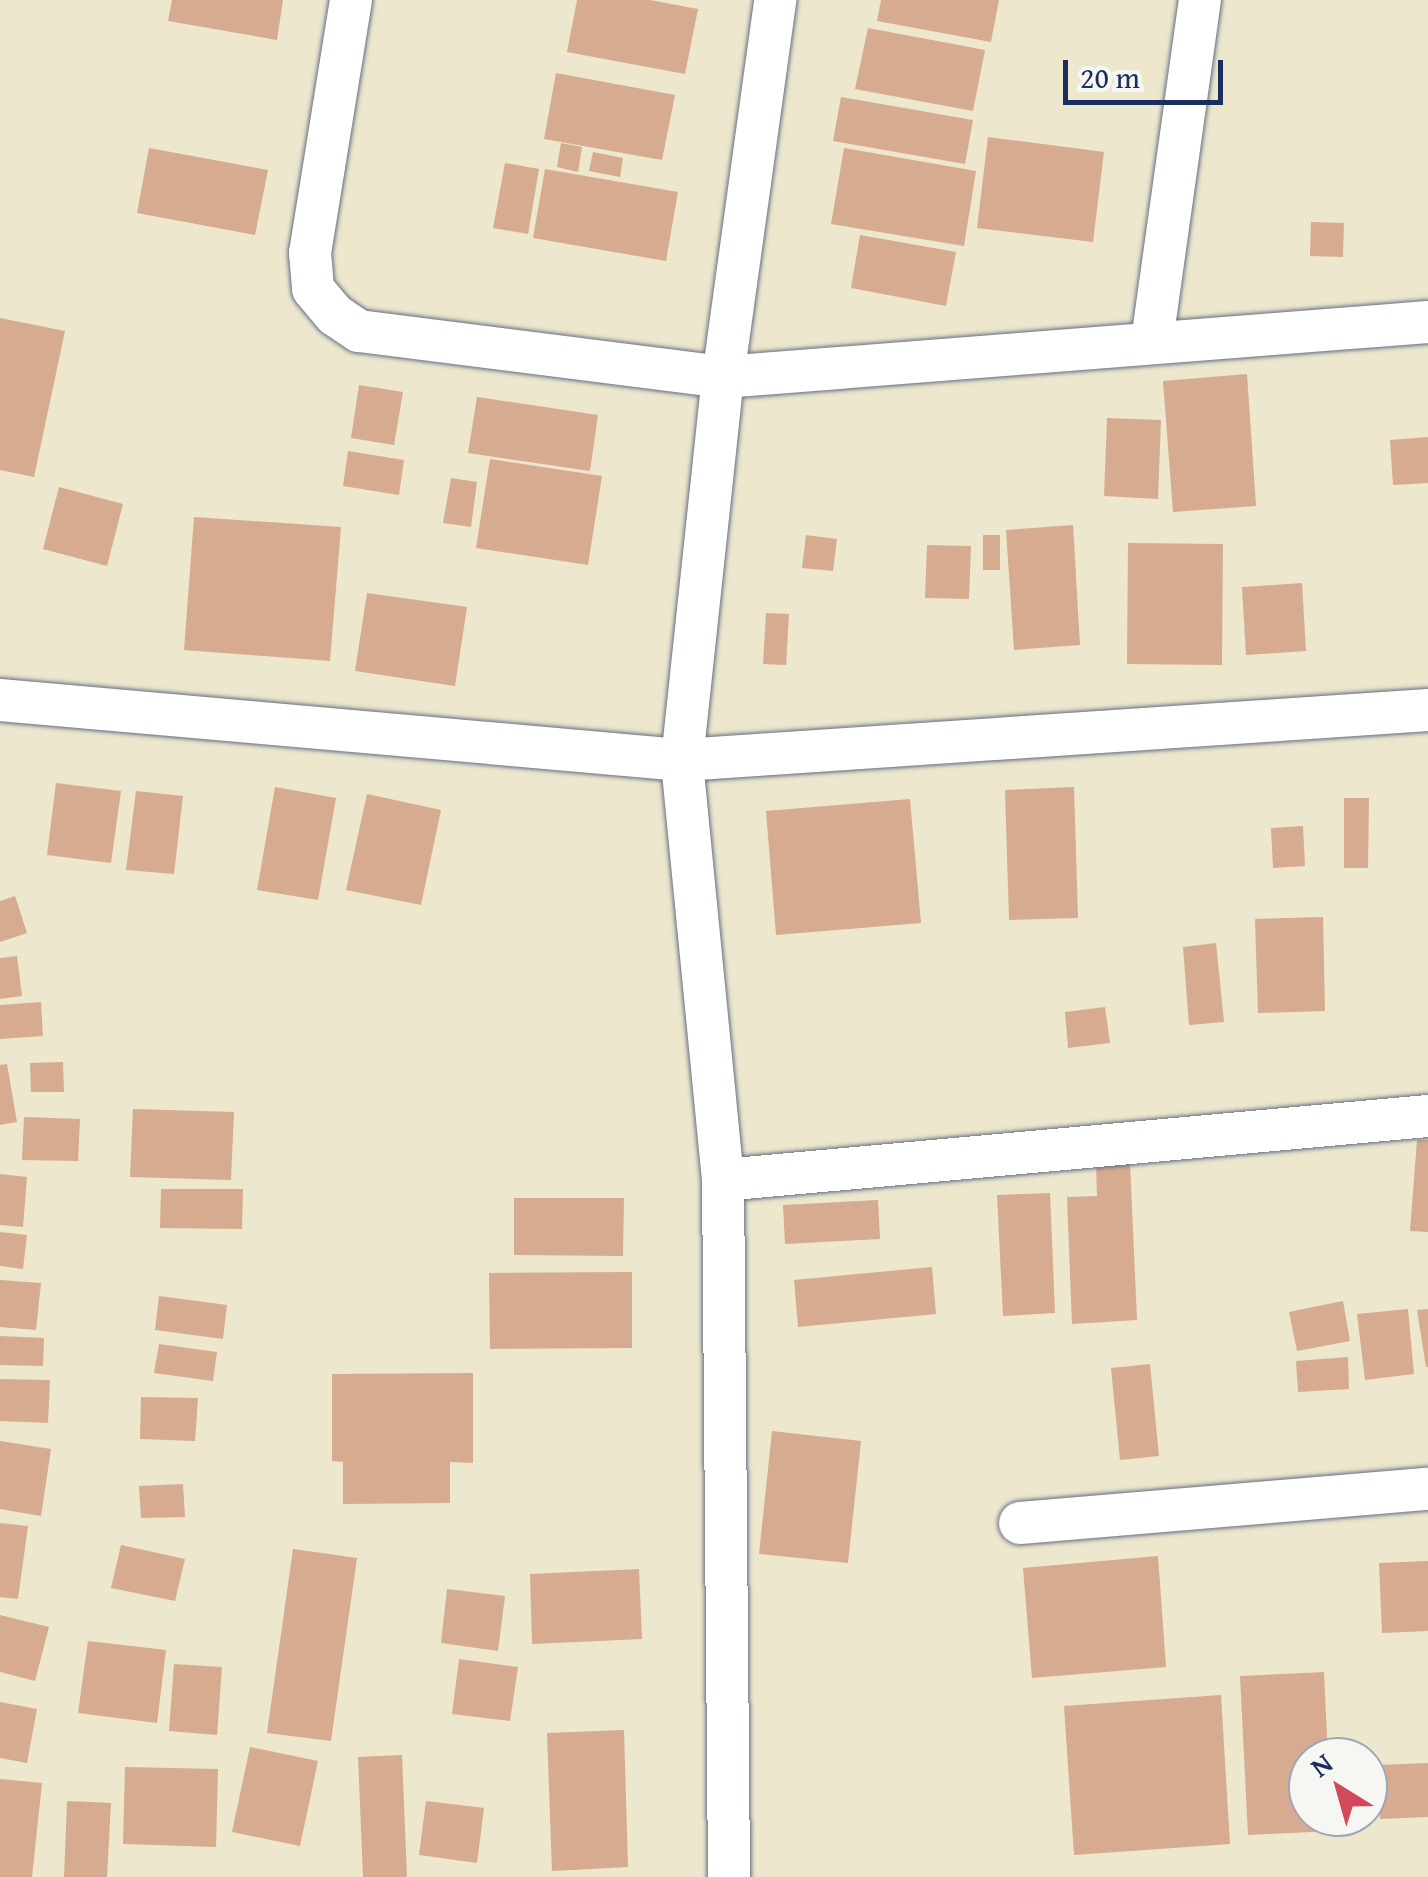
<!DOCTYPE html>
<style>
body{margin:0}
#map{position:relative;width:1428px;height:1877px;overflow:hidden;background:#ece7cd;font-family:"Gentium Book Plus",serif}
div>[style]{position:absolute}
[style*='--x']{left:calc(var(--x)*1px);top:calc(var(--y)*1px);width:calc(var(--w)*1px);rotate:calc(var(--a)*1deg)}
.building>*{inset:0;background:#d7ab8f}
.roads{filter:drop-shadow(0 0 2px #646f85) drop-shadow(0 0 2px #646f85)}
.street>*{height:42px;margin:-21px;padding:0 21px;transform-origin:21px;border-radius:21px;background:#fff}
span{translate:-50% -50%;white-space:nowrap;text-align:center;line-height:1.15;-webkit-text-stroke:9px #f6f6f2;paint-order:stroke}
.north{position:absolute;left:1288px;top:1737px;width:100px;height:100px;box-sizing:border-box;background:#f6f6f2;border:2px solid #9ea6b7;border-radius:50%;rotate:323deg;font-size:28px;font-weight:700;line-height:40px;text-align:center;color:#1b2f5e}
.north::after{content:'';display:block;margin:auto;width:35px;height:45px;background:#d1495b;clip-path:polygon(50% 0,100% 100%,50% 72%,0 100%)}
.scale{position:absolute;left:1063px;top:60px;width:160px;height:45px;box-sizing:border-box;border:5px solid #1b2f5e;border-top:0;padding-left:12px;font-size:30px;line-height:35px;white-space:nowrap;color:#1b2f5e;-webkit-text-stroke:8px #f6f6f2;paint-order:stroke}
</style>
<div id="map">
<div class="building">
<i style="clip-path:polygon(172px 0,283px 0,277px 40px,168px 21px)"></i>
<i style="clip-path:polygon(577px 0,650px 0,698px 9px,685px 74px,567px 52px)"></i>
<i style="clip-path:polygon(881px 0,999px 0,991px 42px,877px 21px)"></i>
<i style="clip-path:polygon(868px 28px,985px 50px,973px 111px,855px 89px)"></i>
<i style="clip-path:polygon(556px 73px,675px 95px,662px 160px,544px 139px)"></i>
<i style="clip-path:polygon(841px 97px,973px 120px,965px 164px,833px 141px)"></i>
<i style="clip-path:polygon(988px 137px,1104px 152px,1093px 242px,977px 228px)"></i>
<i style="clip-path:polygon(561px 143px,582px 147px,578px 172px,557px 167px)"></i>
<i style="clip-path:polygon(149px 148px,268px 170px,255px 235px,137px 213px)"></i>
<i style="clip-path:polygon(844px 148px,976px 171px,964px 246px,831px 224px)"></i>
<i style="clip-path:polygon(593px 152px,623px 158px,620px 177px,589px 171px)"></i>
<i style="clip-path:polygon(505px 163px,539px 169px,528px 234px,493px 228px)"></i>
<i style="clip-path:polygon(545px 169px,678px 192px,666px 261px,533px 238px)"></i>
<i style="clip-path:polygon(1311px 222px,1344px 223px,1343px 257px,1310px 256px)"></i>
<i style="clip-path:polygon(860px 235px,956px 252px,946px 306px,851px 288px)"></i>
<i style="clip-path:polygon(0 318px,65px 331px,34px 477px,0 470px)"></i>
<i style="clip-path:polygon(1247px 374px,1256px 506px,1173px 512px,1163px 381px)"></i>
<i style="clip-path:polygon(359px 385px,403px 392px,394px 445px,351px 438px)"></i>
<i style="clip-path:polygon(477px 397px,598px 415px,590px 471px,468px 453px)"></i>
<i style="clip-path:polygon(1107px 418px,1161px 420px,1158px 499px,1104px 496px)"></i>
<i style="clip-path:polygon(1428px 437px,1428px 483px,1393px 485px,1390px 440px)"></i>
<i style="clip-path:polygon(348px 451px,404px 460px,399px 495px,343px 486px)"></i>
<i style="clip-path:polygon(490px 459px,602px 476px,588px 565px,476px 548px)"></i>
<i style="clip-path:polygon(451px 478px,477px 482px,471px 527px,443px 523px)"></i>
<i style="clip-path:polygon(59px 487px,123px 504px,107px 566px,43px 549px)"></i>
<i style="clip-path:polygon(194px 517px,341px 527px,330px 661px,184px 650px)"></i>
<i style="clip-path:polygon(1073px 525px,1080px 645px,1014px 650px,1006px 530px)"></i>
<i style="clip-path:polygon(806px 535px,837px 539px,833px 571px,802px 568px)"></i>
<i style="clip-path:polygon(983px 535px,1000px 535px,1000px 570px,983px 570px)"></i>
<i style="clip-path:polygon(1128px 543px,1223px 544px,1222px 665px,1127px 664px)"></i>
<i style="clip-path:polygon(927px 545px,971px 546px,969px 599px,925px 598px)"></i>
<i style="clip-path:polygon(1302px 583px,1306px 651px,1246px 655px,1242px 587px)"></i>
<i style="clip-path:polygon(367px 593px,467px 607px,455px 686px,355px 671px)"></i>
<i style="clip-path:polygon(766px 613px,789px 614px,786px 665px,763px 664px)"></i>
<i style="clip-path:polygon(56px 783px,121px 791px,111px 863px,47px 855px)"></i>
<i style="clip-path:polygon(275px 787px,336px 798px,318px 900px,257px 890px)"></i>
<i style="clip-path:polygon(1074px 787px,1078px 918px,1009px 920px,1005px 790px)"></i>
<i style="clip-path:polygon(136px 791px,183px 796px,174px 874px,126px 870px)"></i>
<i style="clip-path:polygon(367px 794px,441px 810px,421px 905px,346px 890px)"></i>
<i style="clip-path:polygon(1344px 798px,1369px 798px,1368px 868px,1344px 868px)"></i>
<i style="clip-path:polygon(910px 799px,921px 923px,776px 935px,766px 811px)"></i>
<i style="clip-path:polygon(1303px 826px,1305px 866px,1273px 868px,1271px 828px)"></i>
<i style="clip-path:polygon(15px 896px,27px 933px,0 942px,0 901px)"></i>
<i style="clip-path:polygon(1323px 917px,1325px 1011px,1258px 1013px,1255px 919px)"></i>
<i style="clip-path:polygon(1216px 943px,1224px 1022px,1189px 1025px,1183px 947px)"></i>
<i style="clip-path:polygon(17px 956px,22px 996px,0 999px,0 958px)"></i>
<i style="clip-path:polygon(41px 1002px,43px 1036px,0 1039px,0 1005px)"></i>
<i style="clip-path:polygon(1105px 1007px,1110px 1043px,1068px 1048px,1065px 1012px)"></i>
<i style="clip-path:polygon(63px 1062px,64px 1092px,31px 1092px,30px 1063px)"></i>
<i style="clip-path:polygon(7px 1064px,17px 1122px,0 1125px,0 1065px)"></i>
<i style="clip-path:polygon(133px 1109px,234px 1112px,231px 1180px,130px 1177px)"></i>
<i style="clip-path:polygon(24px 1117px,80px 1119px,78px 1161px,22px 1160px)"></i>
<i style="clip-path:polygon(1417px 1140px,1428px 1140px,1428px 1232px,1410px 1231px)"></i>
<i style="clip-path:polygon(1130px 1162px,1137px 1320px,1072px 1324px,1067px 1197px,1097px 1196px,1096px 1164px)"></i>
<i style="clip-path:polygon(0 1174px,27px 1177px,23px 1227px,0 1225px)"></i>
<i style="clip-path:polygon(161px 1189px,243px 1189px,242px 1229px,160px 1228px)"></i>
<i style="clip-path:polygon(1050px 1193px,1055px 1313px,1003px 1316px,997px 1195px)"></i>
<i style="clip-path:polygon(514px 1198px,624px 1198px,623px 1256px,514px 1255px)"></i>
<i style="clip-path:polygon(878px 1200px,880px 1239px,785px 1244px,783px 1205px)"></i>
<i style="clip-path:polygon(0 1232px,27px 1235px,23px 1269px,0 1266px)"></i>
<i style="clip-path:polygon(932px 1267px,936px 1314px,798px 1327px,794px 1280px)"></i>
<i style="clip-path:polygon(632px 1272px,632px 1348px,490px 1349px,489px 1273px)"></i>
<i style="clip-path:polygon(0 1280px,41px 1283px,36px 1330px,0 1327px)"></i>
<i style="clip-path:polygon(159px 1296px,227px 1305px,223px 1339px,155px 1330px)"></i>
<i style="clip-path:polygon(1343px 1301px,1350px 1341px,1297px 1351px,1289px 1312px)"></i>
<i style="clip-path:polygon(1408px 1309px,1414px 1374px,1365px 1380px,1357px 1314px)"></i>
<i style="clip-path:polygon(1428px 1309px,1428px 1367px,1426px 1367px,1417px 1310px)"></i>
<i style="clip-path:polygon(0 1336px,44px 1338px,43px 1366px,0 1365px)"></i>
<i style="clip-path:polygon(159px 1344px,217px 1352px,213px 1381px,154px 1373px)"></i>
<i style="clip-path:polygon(1348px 1357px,1349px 1389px,1298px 1392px,1296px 1361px)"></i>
<i style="clip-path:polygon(1150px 1364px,1159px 1456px,1120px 1460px,1111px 1368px)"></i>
<i style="clip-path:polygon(473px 1373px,473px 1463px,450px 1462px,450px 1503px,343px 1504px,343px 1462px,332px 1461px,332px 1374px)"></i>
<i style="clip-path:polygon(0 1379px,50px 1380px,48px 1423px,0 1421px)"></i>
<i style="clip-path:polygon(141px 1397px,198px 1398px,195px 1441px,140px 1439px)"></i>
<i style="clip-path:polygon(772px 1431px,861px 1441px,848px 1563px,759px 1554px)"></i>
<i style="clip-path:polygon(0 1441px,51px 1449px,41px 1516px,0 1509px)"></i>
<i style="clip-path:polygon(183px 1484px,185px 1517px,141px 1518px,139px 1486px)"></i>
<i style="clip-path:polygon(0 1523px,28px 1526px,18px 1599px,0 1597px)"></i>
<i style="clip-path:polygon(121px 1545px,185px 1559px,175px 1601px,111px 1588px)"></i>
<i style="clip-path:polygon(293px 1549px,357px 1558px,331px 1741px,267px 1733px)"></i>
<i style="clip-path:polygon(1158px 1556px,1166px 1667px,1032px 1678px,1023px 1568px)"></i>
<i style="clip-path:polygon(1428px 1561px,1428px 1631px,1382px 1633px,1379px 1563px)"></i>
<i style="clip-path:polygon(639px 1569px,642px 1639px,532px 1644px,530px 1574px)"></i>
<i style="clip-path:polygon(447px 1589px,505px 1596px,498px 1651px,441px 1643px)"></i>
<i style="clip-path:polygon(0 1615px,49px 1627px,35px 1681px,0 1672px)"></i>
<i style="clip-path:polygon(88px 1641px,166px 1650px,157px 1723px,78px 1713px)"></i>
<i style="clip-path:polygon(459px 1659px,518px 1667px,510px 1721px,452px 1714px)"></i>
<i style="clip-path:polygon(174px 1664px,222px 1667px,217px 1735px,169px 1731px)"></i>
<i style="clip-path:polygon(1324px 1672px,1328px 1757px,1308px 1757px,1308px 1817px,1331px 1817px,1331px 1831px,1248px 1835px,1240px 1676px)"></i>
<i style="clip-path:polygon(1221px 1695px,1230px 1844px,1074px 1855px,1064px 1706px)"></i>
<i style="clip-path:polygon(0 1702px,37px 1709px,27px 1763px,0 1758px)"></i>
<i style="clip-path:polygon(624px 1730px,628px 1867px,552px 1871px,547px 1733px)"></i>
<i style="clip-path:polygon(250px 1747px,318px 1761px,300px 1846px,232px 1832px)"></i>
<i style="clip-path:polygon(402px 1755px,407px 1877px,363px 1877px,358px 1757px)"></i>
<i style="clip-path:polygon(1428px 1763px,1428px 1817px,1380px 1819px,1378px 1765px)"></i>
<i style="clip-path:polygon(125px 1767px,218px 1769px,216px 1847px,123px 1844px)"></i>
<i style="clip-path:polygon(0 1779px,42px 1783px,32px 1877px,0 1877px)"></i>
<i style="clip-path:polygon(67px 1801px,111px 1803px,107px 1877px,64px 1877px)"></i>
<i style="clip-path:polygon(426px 1801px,484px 1808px,477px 1863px,419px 1855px)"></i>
</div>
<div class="roads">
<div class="street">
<i style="--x:351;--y:0;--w:256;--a:99.2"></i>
<i style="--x:310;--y:253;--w:36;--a:85"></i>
<i style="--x:313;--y:289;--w:34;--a:50"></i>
<i style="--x:335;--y:315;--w:29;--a:34"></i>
<i style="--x:359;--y:331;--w:367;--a:7.2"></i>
<i style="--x:723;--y:377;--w:707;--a:-4.46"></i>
<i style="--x:1152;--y:341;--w:344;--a:-82"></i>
<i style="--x:0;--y:700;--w:685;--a:5.03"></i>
<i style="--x:682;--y:760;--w:748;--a:-3.83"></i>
<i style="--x:723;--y:1180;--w:708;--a:-5.19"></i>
<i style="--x:1020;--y:1523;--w:409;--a:-4.8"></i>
<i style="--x:729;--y:1877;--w:697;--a:-90.49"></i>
<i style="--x:723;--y:1180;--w:422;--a:-95.6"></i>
<i style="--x:682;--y:760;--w:385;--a:-83.9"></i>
<i style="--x:723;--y:377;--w:381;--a:-82.1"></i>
</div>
</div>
<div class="north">N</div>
<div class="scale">20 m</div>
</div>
